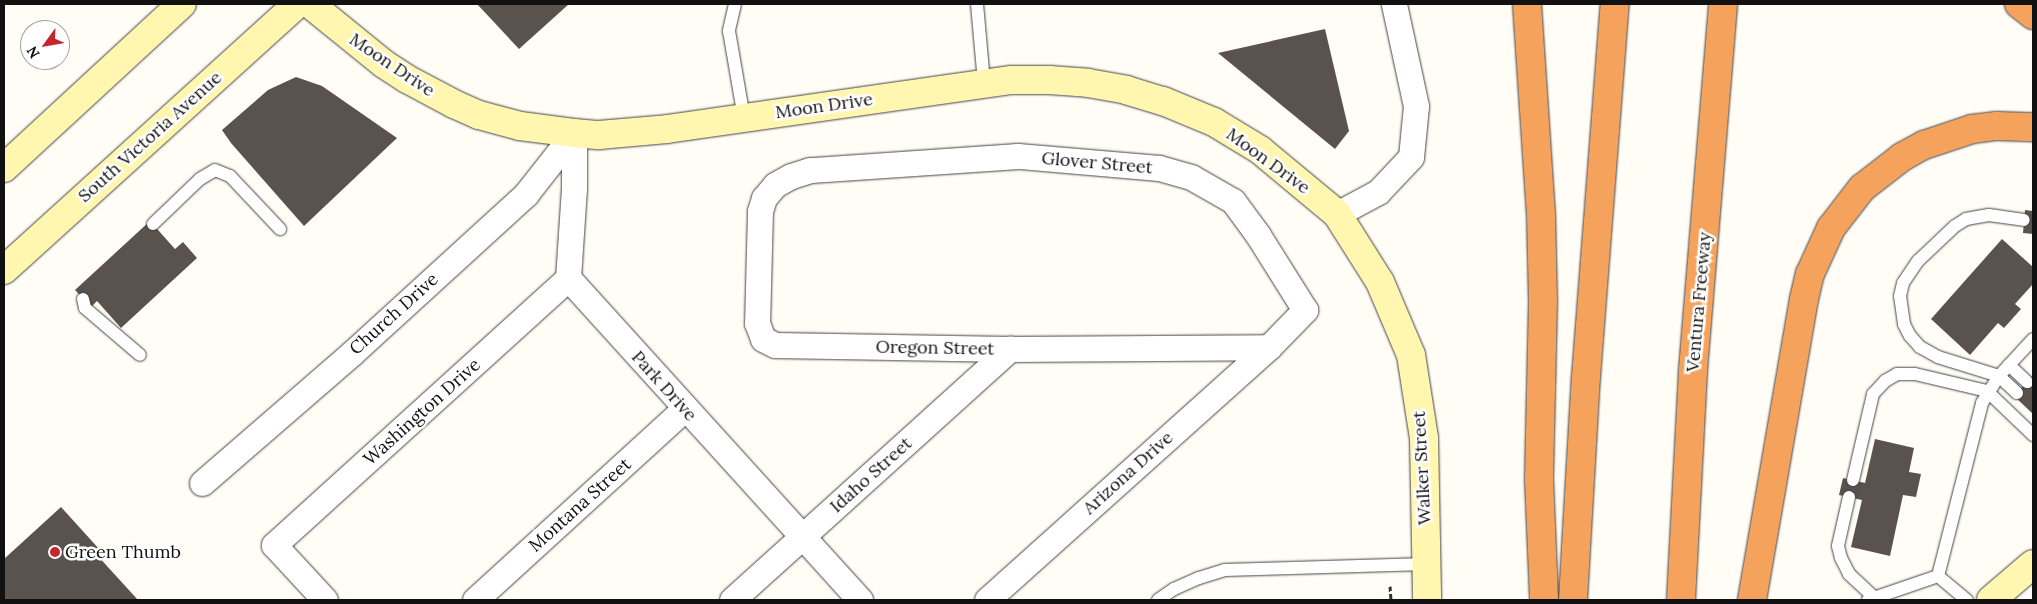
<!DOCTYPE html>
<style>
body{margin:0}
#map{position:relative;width:2037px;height:604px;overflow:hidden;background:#fffdf5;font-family:Lora,serif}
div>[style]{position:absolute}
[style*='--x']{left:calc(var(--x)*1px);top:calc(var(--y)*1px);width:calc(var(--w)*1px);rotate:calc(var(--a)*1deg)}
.building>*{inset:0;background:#5a524d}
.path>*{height:3px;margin-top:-1.5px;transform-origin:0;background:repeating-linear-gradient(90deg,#333 0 5px,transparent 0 7.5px)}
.roads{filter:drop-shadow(0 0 1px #444) drop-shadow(0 0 1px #444)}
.lane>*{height:12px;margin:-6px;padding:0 6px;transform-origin:6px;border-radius:6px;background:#fff}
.street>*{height:25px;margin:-12.5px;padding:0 12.5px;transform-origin:12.5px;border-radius:12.5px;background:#fff}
.secondary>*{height:28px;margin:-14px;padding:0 14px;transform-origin:14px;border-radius:14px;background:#fff6b0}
.highway>*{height:28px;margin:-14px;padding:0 14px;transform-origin:14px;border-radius:14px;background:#f5a25d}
.dots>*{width:14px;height:14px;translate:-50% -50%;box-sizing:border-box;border:2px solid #fff;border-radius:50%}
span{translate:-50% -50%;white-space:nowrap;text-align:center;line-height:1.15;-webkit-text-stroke:5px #fff;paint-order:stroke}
.street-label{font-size:18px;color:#111}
.poi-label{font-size:18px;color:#111}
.left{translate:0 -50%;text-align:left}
.frame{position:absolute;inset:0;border:5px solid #111;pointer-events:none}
.north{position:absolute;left:20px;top:20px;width:50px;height:50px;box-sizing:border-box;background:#fff;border:1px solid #a0a0a0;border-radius:50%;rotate:238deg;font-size:14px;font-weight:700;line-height:20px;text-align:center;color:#111}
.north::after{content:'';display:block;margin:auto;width:18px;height:22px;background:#c4262e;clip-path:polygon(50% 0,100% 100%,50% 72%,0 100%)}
</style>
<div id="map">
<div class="building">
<i style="clip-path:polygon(477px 4px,569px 4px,519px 49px)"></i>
<i style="clip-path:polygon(1325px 29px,1349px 131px,1335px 149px,1218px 53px)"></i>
<i style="clip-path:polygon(296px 77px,322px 86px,397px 138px,304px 226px,231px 143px,222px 130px,268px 90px)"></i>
<i style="clip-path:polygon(2025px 210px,2033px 211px,2033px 234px,2023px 233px)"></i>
<i style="clip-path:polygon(150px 221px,175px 249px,183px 242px,197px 258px,121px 328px,97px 301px,91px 307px,75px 290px)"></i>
<i style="clip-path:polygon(2002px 239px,2033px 267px,2033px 284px,2015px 304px,2021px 309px,2004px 328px,1998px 323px,1970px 355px,1931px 319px)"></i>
<i style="clip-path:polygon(2033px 375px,2033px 414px,2014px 396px)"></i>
<i style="clip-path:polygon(1875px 439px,1914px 448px,1909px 472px,1921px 474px,1916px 497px,1903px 495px,1890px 556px,1851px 547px,1862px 500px,1839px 495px,1843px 478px,1865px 483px)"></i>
<i style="clip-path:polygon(61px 507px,100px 550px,96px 554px,138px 600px,4px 600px,4px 559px)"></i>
</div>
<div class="path">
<i style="--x:1390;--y:586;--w:14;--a:86"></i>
</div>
<div class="roads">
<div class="lane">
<i style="--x:735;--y:4;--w:28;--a:103"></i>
<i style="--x:729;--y:31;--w:88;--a:80.2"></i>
<i style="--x:977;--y:4;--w:78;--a:84.9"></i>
<i style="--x:153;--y:224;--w:65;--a:-43.8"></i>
<i style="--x:200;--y:179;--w:17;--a:-31"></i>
<i style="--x:215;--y:170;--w:16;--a:22"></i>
<i style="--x:230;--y:176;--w:73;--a:46.7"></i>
<i style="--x:83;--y:299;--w:9;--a:77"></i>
<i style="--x:85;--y:308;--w:72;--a:40.5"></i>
<i style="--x:2009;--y:365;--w:25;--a:43"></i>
<i style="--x:2017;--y:393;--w:25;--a:-137"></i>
<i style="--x:1999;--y:376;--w:64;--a:-162.7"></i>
<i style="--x:1938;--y:357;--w:21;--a:-151"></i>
<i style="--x:1920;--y:347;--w:15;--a:-132"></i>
<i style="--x:1910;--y:336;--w:13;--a:-117"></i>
<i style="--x:1904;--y:324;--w:28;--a:-98"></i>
<i style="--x:1900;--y:296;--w:13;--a:-77"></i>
<i style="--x:1903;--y:283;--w:27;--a:-56"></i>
<i style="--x:1918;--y:261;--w:51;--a:-43.4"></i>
<i style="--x:1955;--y:226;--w:13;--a:-32"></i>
<i style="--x:1966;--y:219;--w:23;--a:-10"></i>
<i style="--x:1989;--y:215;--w:35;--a:8"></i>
<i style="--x:1853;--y:480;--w:88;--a:-76.9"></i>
<i style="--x:1873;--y:394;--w:18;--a:-47"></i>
<i style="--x:1885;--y:381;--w:14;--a:-30"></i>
<i style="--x:1897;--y:374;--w:18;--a:0"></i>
<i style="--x:1915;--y:374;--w:74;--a:13.3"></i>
<i style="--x:1987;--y:391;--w:64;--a:43.7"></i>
<i style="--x:1849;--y:497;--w:50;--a:102.7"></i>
<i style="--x:1838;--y:546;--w:12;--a:76"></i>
<i style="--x:1841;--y:558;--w:18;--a:63"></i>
<i style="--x:1849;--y:574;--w:34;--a:43"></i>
<i style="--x:1938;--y:576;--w:179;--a:-75.7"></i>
<i style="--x:1982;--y:403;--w:32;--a:-58"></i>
<i style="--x:1999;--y:376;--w:50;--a:-47.4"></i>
<i style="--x:1158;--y:600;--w:19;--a:-35"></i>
<i style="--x:1174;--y:589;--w:27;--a:-24"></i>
<i style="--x:1199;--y:578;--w:27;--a:-17"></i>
<i style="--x:1225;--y:570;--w:201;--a:-1.7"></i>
<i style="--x:1868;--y:600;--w:74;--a:-18.9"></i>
<i style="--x:1938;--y:576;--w:38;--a:40"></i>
</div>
<div class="street">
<i style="--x:574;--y:133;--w:55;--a:90"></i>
<i style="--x:574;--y:188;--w:90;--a:93.8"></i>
<i style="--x:568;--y:278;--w:435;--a:47.8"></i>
<i style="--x:1337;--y:214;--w:47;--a:-28.2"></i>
<i style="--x:1378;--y:192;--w:48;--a:-46.7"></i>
<i style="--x:1411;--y:157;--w:51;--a:-84.4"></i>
<i style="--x:1416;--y:106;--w:104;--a:-102.2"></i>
<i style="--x:202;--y:483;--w:198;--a:-40.9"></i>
<i style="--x:352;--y:353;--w:236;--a:-42.4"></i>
<i style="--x:526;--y:194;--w:78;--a:-51.8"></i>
<i style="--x:325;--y:600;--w:75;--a:-132.8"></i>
<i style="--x:274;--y:545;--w:397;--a:-42.2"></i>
<i style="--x:475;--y:600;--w:283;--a:-42.4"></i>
<i style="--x:732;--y:600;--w:375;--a:-42.1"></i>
<i style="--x:987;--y:600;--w:379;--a:-41.9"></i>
<i style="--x:1269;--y:347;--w:52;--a:-45.8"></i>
<i style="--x:1305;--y:310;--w:89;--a:-122.1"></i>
<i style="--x:1258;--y:235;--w:42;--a:-126.3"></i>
<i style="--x:1233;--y:201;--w:48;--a:-150.3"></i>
<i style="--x:1191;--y:177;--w:33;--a:-164"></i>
<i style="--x:1159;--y:168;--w:142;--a:-175.1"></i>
<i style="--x:1018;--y:156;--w:208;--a:176.1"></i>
<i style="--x:810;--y:170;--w:20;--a:162"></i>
<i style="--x:791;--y:176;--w:18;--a:151"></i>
<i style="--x:775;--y:185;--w:17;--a:130"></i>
<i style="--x:764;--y:198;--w:14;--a:107"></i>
<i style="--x:760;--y:211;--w:112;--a:91.5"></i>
<i style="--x:757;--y:323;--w:17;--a:69"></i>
<i style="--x:763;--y:339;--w:13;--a:27"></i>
<i style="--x:775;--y:345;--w:235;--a:1"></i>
<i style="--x:1010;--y:349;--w:259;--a:-0.4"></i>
</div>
<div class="secondary">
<i style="--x:310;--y:4;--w:95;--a:39"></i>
<i style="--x:384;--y:64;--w:27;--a:33"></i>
<i style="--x:407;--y:79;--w:53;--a:28"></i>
<i style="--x:454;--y:104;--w:27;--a:24"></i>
<i style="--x:479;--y:115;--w:42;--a:15"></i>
<i style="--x:520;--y:126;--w:54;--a:7.4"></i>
<i style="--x:574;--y:133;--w:25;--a:5"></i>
<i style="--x:599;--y:135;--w:68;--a:-5"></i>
<i style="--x:667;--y:129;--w:348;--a:-8.1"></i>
<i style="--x:1012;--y:80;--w:37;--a:0"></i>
<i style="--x:1049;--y:80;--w:39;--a:4"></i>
<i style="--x:1088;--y:83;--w:39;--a:10"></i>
<i style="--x:1126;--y:90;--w:39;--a:17"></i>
<i style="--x:1163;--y:101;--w:55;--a:22.4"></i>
<i style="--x:1214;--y:122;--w:54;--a:31.3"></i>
<i style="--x:1260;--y:150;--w:100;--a:39.7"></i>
<i style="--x:1337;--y:214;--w:80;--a:57.7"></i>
<i style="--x:1380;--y:282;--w:79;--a:67"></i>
<i style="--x:1411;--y:355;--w:84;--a:81.1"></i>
<i style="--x:1424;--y:438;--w:162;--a:88.9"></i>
<i style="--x:4;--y:168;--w:242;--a:-42.7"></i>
<i style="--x:4;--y:270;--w:396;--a:-42.2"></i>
<i style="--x:1991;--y:600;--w:55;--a:-40.6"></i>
</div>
<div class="highway">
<i style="--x:1527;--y:4;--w:210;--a:86.2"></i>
<i style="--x:1541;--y:214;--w:87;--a:88.7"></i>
<i style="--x:1543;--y:301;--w:178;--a:91.3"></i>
<i style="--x:1539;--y:479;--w:121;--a:87.6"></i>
<i style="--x:2019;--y:4;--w:18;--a:38"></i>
<i style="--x:1573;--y:600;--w:223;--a:-86.7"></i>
<i style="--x:1586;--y:377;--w:374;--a:-85.6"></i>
<i style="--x:1681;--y:600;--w:230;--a:-87"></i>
<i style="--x:1693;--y:370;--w:367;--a:-85.3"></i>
<i style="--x:1752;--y:600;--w:305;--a:-80.2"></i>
<i style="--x:1804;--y:299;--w:26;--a:-77"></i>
<i style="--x:1810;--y:274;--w:51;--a:-65.5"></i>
<i style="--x:1831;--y:228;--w:51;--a:-52.2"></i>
<i style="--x:1862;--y:188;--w:51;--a:-37.8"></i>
<i style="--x:1902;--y:157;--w:25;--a:-29"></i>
<i style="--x:1924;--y:145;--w:51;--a:-18.4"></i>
<i style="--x:1972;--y:129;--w:25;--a:-7"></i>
<i style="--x:1997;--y:126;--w:36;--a:2"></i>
</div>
</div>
<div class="dots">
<i style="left:55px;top:552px;background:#c4262e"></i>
</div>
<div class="street-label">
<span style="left:392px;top:65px;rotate:34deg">Moon Drive</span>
<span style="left:824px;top:106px;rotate:-8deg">Moon Drive</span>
<span style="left:150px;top:137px;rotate:-42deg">South Victoria Avenue</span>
<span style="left:1268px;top:161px;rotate:36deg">Moon Drive</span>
<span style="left:1097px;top:163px;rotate:5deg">Glover Street</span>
<span style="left:1699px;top:302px;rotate:-85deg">Ventura Freeway</span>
<span style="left:394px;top:314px;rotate:-42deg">Church Drive</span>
<span style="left:935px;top:348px;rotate:1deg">Oregon Street</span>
<span style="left:664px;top:386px;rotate:48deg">Park Drive</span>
<span style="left:422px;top:412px;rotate:-42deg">Washington Drive</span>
<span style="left:1422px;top:468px;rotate:-93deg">Walker Street</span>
<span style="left:1128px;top:473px;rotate:-42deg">Arizona Drive</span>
<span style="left:871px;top:475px;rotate:-42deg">Idaho Street</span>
<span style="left:580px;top:505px;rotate:-42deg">Montana Street</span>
</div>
<div class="poi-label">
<span class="left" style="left:65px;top:552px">Green Thumb</span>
</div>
<div class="frame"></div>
<div class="north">N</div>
</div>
